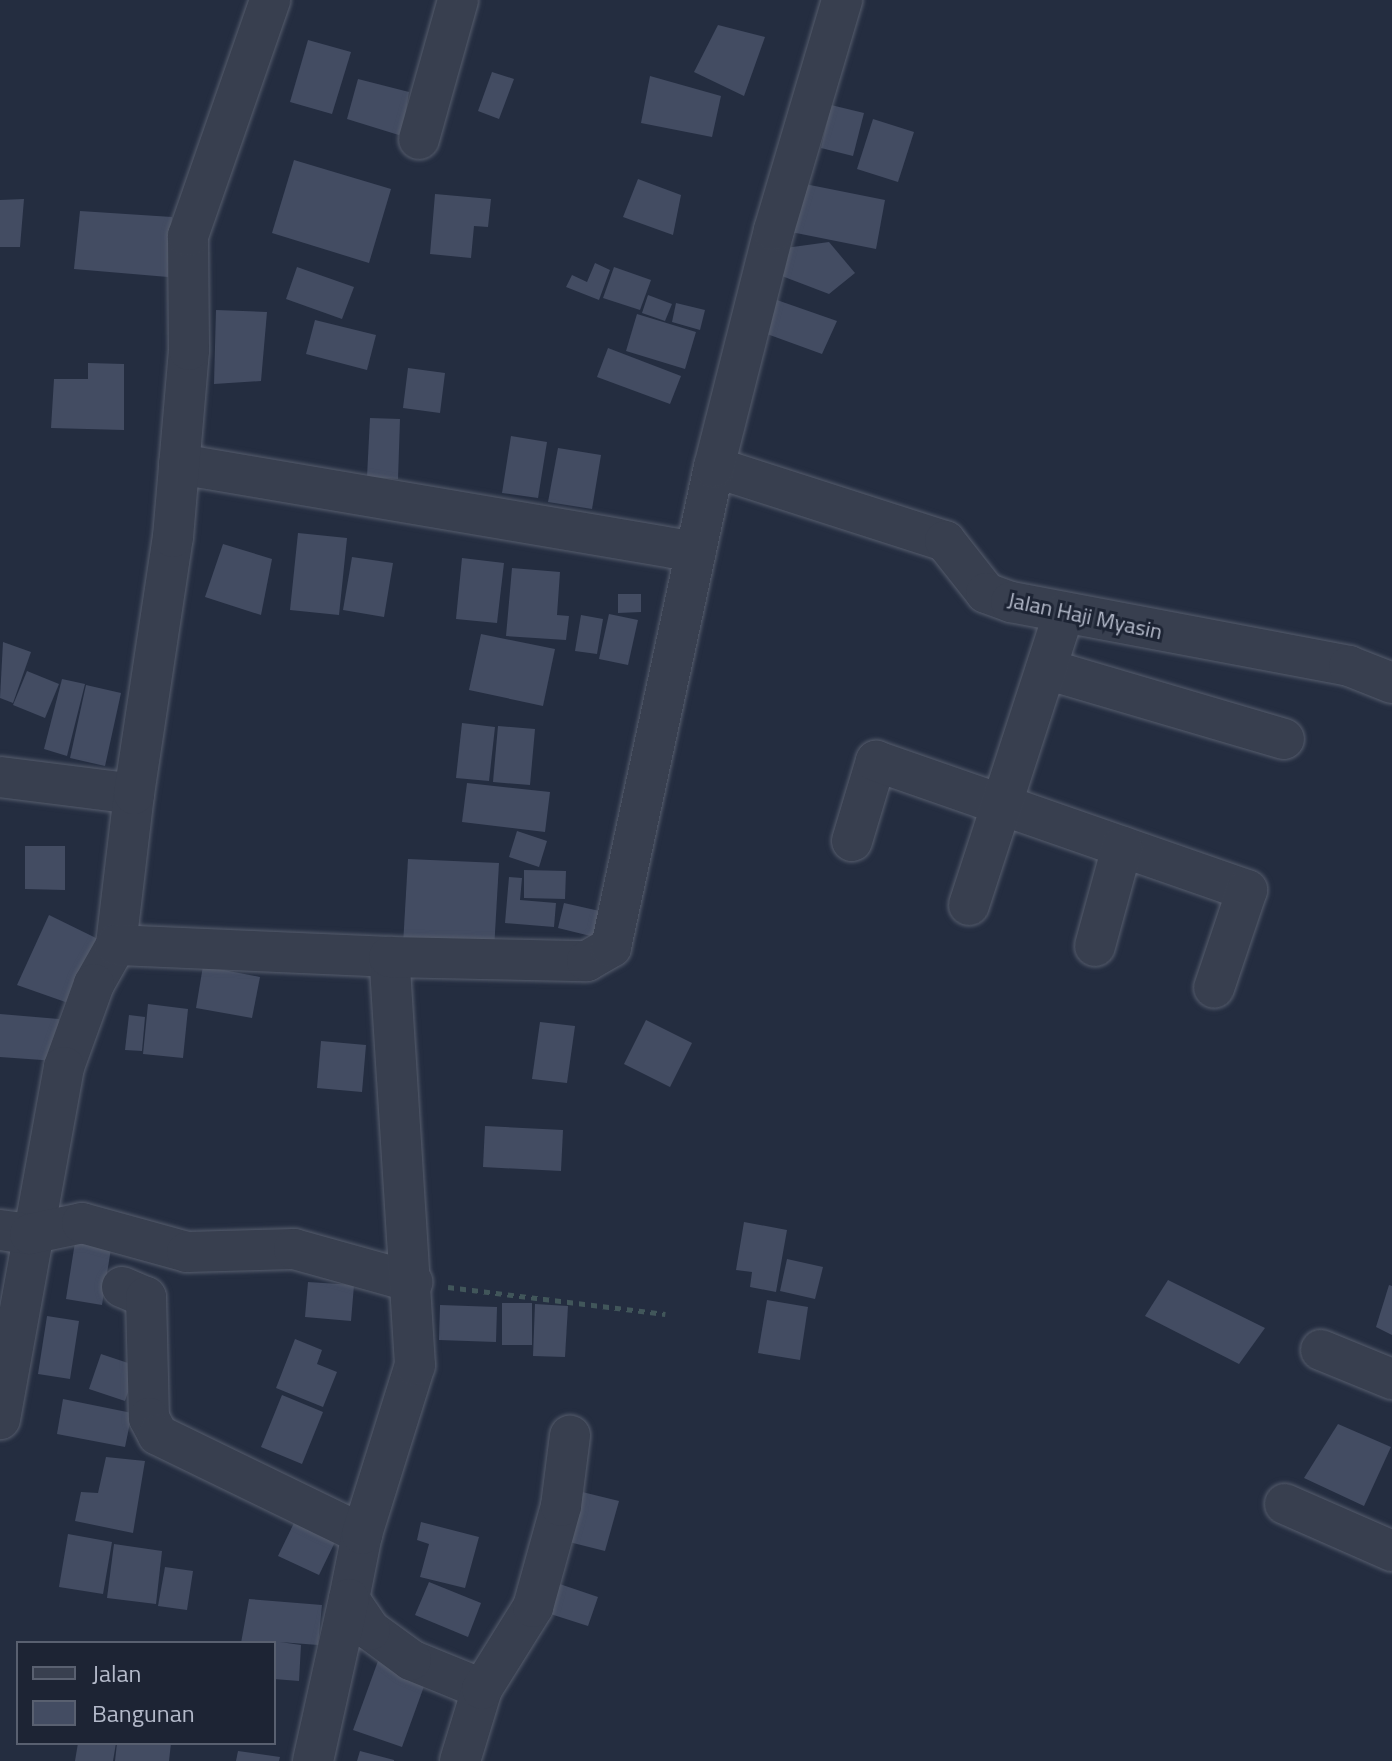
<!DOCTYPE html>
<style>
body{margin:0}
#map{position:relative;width:1392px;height:1761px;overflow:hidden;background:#242d40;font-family:"Titillium Web",sans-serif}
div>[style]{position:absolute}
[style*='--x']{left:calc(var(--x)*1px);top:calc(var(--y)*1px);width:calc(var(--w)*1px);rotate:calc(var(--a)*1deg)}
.building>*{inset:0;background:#434c62}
.path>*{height:5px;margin-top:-2.5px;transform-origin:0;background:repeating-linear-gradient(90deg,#41565a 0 6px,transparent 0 12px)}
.roads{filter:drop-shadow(0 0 2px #565d6d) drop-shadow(0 0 2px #565d6d)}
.minor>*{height:40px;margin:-20px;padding:0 20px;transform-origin:20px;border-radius:20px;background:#383f4f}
span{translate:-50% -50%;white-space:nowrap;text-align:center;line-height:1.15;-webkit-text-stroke:6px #1d2434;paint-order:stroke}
.street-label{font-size:22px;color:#b4baca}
.legend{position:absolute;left:16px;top:1641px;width:260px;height:104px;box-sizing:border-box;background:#1d2434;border:2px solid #596070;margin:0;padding:10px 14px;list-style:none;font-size:24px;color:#b4baca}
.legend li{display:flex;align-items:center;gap:16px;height:40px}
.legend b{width:40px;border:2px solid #596070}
</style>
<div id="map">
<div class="building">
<i style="clip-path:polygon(718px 25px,765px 37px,744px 96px,694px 72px)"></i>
<i style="clip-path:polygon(308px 40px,351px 52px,332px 114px,290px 102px)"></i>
<i style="clip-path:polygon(492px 72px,514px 79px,499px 119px,478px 111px)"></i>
<i style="clip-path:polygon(650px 76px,721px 96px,712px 137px,641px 123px)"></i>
<i style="clip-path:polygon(358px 79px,409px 92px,402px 136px,347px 119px)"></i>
<i style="clip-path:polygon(831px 105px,864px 113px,853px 156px,821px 148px)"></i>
<i style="clip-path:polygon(873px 119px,914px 132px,898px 182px,857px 169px)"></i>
<i style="clip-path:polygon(294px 160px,391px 189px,369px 263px,272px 233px)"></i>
<i style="clip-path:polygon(638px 179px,681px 195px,673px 235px,623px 217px)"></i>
<i style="clip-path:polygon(790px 181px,885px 200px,876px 249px,781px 230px)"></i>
<i style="clip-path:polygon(435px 194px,491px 199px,488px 227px,474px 226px,471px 258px,430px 254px)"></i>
<i style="clip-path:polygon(24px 199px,20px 247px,0 247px,0 200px)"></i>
<i style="clip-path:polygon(80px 211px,172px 217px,168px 277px,74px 269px)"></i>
<i style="clip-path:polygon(829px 242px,855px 273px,829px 294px,774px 273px,778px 249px)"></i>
<i style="clip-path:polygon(595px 263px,610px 270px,599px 300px,566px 287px,572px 275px,587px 282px)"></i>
<i style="clip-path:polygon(297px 267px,354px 287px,342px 319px,286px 299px)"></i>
<i style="clip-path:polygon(614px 267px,651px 280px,640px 310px,603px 298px)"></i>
<i style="clip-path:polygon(648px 295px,672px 304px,665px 321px,642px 313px)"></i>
<i style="clip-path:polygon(774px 299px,837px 321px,822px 354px,767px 334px)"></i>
<i style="clip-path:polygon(676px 303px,705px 310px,700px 330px,672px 322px)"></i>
<i style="clip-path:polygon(216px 310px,267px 312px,261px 381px,214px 384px)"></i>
<i style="clip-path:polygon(637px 314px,696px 332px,685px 369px,626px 351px)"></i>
<i style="clip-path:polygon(315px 320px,376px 335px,367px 370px,306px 354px)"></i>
<i style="clip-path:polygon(608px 348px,681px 376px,670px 404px,597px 377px)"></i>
<i style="clip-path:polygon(88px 363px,124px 364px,124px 430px,51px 428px,54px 379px,88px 379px)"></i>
<i style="clip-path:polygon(408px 368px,445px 373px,440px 413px,403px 408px)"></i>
<i style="clip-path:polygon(370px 418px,400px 419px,398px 479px,367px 477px)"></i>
<i style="clip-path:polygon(511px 436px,547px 442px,538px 498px,502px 493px)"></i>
<i style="clip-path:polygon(558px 448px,601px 455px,592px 509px,548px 502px)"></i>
<i style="clip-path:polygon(298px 533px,347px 538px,339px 615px,290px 610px)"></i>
<i style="clip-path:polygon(223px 544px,272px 559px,261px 615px,205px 597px)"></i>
<i style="clip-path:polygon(352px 557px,393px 563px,384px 617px,343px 610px)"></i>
<i style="clip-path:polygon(462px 558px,504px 563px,497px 623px,456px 619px)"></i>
<i style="clip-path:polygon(512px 568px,560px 572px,557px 615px,569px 616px,566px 640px,506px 636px)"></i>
<i style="clip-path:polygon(618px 594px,641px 594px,641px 612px,618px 613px)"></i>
<i style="clip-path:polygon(609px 614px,638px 620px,628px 665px,599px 659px)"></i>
<i style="clip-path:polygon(581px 615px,603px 619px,597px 654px,575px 651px)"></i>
<i style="clip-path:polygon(481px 634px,555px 649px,543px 706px,469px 690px)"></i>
<i style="clip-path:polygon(3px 642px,31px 652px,13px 703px,0 698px)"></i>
<i style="clip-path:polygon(27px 671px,59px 684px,45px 718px,13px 705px)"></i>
<i style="clip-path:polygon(62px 679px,85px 684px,67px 756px,44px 749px)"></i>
<i style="clip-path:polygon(86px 685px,121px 693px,105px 766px,70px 758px)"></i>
<i style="clip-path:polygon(462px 723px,495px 727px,489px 781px,456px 778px)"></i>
<i style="clip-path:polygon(498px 726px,535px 729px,530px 785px,493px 782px)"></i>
<i style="clip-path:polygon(467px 783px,550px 792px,545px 832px,462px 822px)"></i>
<i style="clip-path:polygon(517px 831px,547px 841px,539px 867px,509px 857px)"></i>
<i style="clip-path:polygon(25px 846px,65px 846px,65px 890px,25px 889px)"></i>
<i style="clip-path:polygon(408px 859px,499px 863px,494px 950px,403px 945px)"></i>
<i style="clip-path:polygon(524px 870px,566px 871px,565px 899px,524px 898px)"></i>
<i style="clip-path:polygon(509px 877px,522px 878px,520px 900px,556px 903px,554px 927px,505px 923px)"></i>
<i style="clip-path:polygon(564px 903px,613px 914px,607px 940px,558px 928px)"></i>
<i style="clip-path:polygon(49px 915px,100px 940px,71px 1004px,17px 985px)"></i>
<i style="clip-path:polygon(203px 966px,260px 977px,252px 1018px,196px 1008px)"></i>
<i style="clip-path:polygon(148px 1004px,188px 1009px,183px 1058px,143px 1054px)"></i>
<i style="clip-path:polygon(0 1014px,59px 1019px,56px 1061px,0 1057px)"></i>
<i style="clip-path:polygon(129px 1015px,145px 1017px,142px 1051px,125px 1050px)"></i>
<i style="clip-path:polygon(646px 1020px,692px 1043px,670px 1087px,624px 1064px)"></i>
<i style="clip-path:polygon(540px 1022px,575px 1026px,567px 1083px,532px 1079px)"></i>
<i style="clip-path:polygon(321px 1041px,366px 1045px,362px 1092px,317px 1088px)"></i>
<i style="clip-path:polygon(485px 1126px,563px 1130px,561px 1171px,483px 1167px)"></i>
<i style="clip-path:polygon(744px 1222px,787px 1230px,776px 1292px,750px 1287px,752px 1272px,736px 1270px)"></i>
<i style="clip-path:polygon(76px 1236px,112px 1242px,102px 1305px,66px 1299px)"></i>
<i style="clip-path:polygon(787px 1259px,823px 1267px,815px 1299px,780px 1291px)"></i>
<i style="clip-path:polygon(1168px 1280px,1265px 1328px,1239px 1364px,1145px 1316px)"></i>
<i style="clip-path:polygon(308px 1282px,354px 1285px,351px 1321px,305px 1317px)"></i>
<i style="clip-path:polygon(1389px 1285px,1392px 1286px,1392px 1335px,1376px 1327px)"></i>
<i style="clip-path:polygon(767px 1300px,808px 1307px,800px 1360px,758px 1353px)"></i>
<i style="clip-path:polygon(502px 1303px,532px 1303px,532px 1345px,502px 1345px)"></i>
<i style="clip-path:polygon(535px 1304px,568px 1306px,565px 1357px,533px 1356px)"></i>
<i style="clip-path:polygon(440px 1305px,497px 1307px,496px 1342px,439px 1340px)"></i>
<i style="clip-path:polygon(47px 1316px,79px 1321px,70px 1379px,38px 1374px)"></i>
<i style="clip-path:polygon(295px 1339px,322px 1350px,317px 1364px,337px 1372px,323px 1407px,276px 1388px)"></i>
<i style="clip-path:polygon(101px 1354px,137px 1366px,125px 1401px,89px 1389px)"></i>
<i style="clip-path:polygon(282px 1395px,323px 1412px,302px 1464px,261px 1447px)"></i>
<i style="clip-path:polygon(63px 1399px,132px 1413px,125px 1447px,57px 1434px)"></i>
<i style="clip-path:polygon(1338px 1424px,1391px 1447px,1364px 1506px,1304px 1478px)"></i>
<i style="clip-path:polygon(106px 1457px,145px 1461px,133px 1533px,75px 1521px,81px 1492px,98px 1493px)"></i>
<i style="clip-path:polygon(570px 1489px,619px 1501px,605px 1551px,557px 1539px)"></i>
<i style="clip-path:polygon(421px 1522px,479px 1537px,465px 1588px,420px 1577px,429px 1544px,417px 1540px)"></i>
<i style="clip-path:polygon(294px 1523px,335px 1542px,319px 1575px,278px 1556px)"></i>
<i style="clip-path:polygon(68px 1534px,112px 1542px,103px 1594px,59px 1587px)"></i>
<i style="clip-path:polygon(114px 1544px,162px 1551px,156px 1604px,107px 1598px)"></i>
<i style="clip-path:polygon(165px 1567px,193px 1571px,187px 1610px,158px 1606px)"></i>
<i style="clip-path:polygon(548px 1580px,598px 1597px,588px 1626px,538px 1610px)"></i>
<i style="clip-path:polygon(429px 1582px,481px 1603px,468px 1637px,415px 1615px)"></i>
<i style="clip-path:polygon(249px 1599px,322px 1605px,318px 1645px,280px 1642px,301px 1645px,299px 1681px,274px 1679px,274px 1643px,241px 1643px)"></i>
<i style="clip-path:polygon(378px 1661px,427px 1678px,402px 1747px,353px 1730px)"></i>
<i style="clip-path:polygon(78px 1743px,116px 1743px,113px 1761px,75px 1761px)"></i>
<i style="clip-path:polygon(117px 1743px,171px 1743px,169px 1761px,115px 1761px)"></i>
<i style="clip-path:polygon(238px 1751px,280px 1757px,279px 1761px,236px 1761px)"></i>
<i style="clip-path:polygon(360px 1751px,394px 1760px,394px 1761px,357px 1761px)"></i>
</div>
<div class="path">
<i style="--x:448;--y:1287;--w:219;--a:7.1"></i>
</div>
<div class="roads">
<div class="minor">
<i style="--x:419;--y:139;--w:144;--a:-74.3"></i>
<i style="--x:179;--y:464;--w:524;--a:9.66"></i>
<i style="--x:714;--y:467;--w:243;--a:17.8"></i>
<i style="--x:945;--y:541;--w:66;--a:51.7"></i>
<i style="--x:986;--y:593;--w:27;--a:20"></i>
<i style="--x:1011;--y:602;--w:344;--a:10.7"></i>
<i style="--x:1349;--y:666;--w:46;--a:21.6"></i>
<i style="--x:1046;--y:669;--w:248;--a:16.4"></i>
<i style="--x:0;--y:777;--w:135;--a:7.2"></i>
<i style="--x:134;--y:794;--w:152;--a:96.8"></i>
<i style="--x:116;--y:945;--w:45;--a:119.4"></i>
<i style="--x:94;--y:984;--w:88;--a:109.9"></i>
<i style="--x:64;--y:1067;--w:358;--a:100.3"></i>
<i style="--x:134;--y:794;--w:260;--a:-81.4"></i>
<i style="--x:173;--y:537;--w:188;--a:-85.1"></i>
<i style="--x:189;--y:350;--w:114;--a:-90.5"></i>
<i style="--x:188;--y:236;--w:250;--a:-70.8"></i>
<i style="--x:852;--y:841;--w:84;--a:-73.3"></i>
<i style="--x:876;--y:761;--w:393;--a:19.2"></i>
<i style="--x:1247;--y:890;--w:103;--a:108.6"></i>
<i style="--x:969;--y:905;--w:307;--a:-72"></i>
<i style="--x:116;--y:945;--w:273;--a:2.5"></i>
<i style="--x:1095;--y:946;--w:103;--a:-74.7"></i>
<i style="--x:0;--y:1230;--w:30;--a:8"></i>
<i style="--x:30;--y:1234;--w:53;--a:-11.9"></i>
<i style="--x:82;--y:1223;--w:109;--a:15.4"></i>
<i style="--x:187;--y:1252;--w:107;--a:-1.6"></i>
<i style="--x:294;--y:1249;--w:123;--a:15.6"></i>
<i style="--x:122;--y:1287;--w:26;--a:23"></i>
<i style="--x:146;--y:1297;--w:121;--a:88.6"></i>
<i style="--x:149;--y:1418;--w:19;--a:62"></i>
<i style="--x:158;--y:1435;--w:227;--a:25.9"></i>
<i style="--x:1321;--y:1350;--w:77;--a:22.2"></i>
<i style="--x:1285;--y:1504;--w:117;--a:23.7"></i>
<i style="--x:482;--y:1689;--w:77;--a:-157.8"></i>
<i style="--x:411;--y:1660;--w:51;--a:-143.8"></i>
<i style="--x:370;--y:1630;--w:37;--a:-124"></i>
<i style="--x:349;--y:1599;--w:66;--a:-78.7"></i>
<i style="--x:362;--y:1534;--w:177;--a:-72.6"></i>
<i style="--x:415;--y:1365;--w:409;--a:-93.6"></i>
<i style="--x:389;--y:957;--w:198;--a:1.2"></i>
<i style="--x:587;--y:961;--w:28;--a:-30"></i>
<i style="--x:611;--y:947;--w:491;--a:-77.9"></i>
<i style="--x:714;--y:467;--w:244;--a:-75.8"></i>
<i style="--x:774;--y:230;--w:240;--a:-73.5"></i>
<i style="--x:313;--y:1761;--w:166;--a:-77.5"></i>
<i style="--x:460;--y:1761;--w:75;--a:-73"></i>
<i style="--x:482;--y:1689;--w:97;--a:-58.1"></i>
<i style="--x:533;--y:1607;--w:105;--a:-74.5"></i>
<i style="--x:561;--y:1506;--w:71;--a:-82.7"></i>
</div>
</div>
<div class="street-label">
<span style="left:1085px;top:616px;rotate:12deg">Jalan Haji Myasin</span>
</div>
<ul class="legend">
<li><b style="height:10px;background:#383f4f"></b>Jalan</li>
<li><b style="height:22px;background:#434c62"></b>Bangunan</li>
</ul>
</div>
